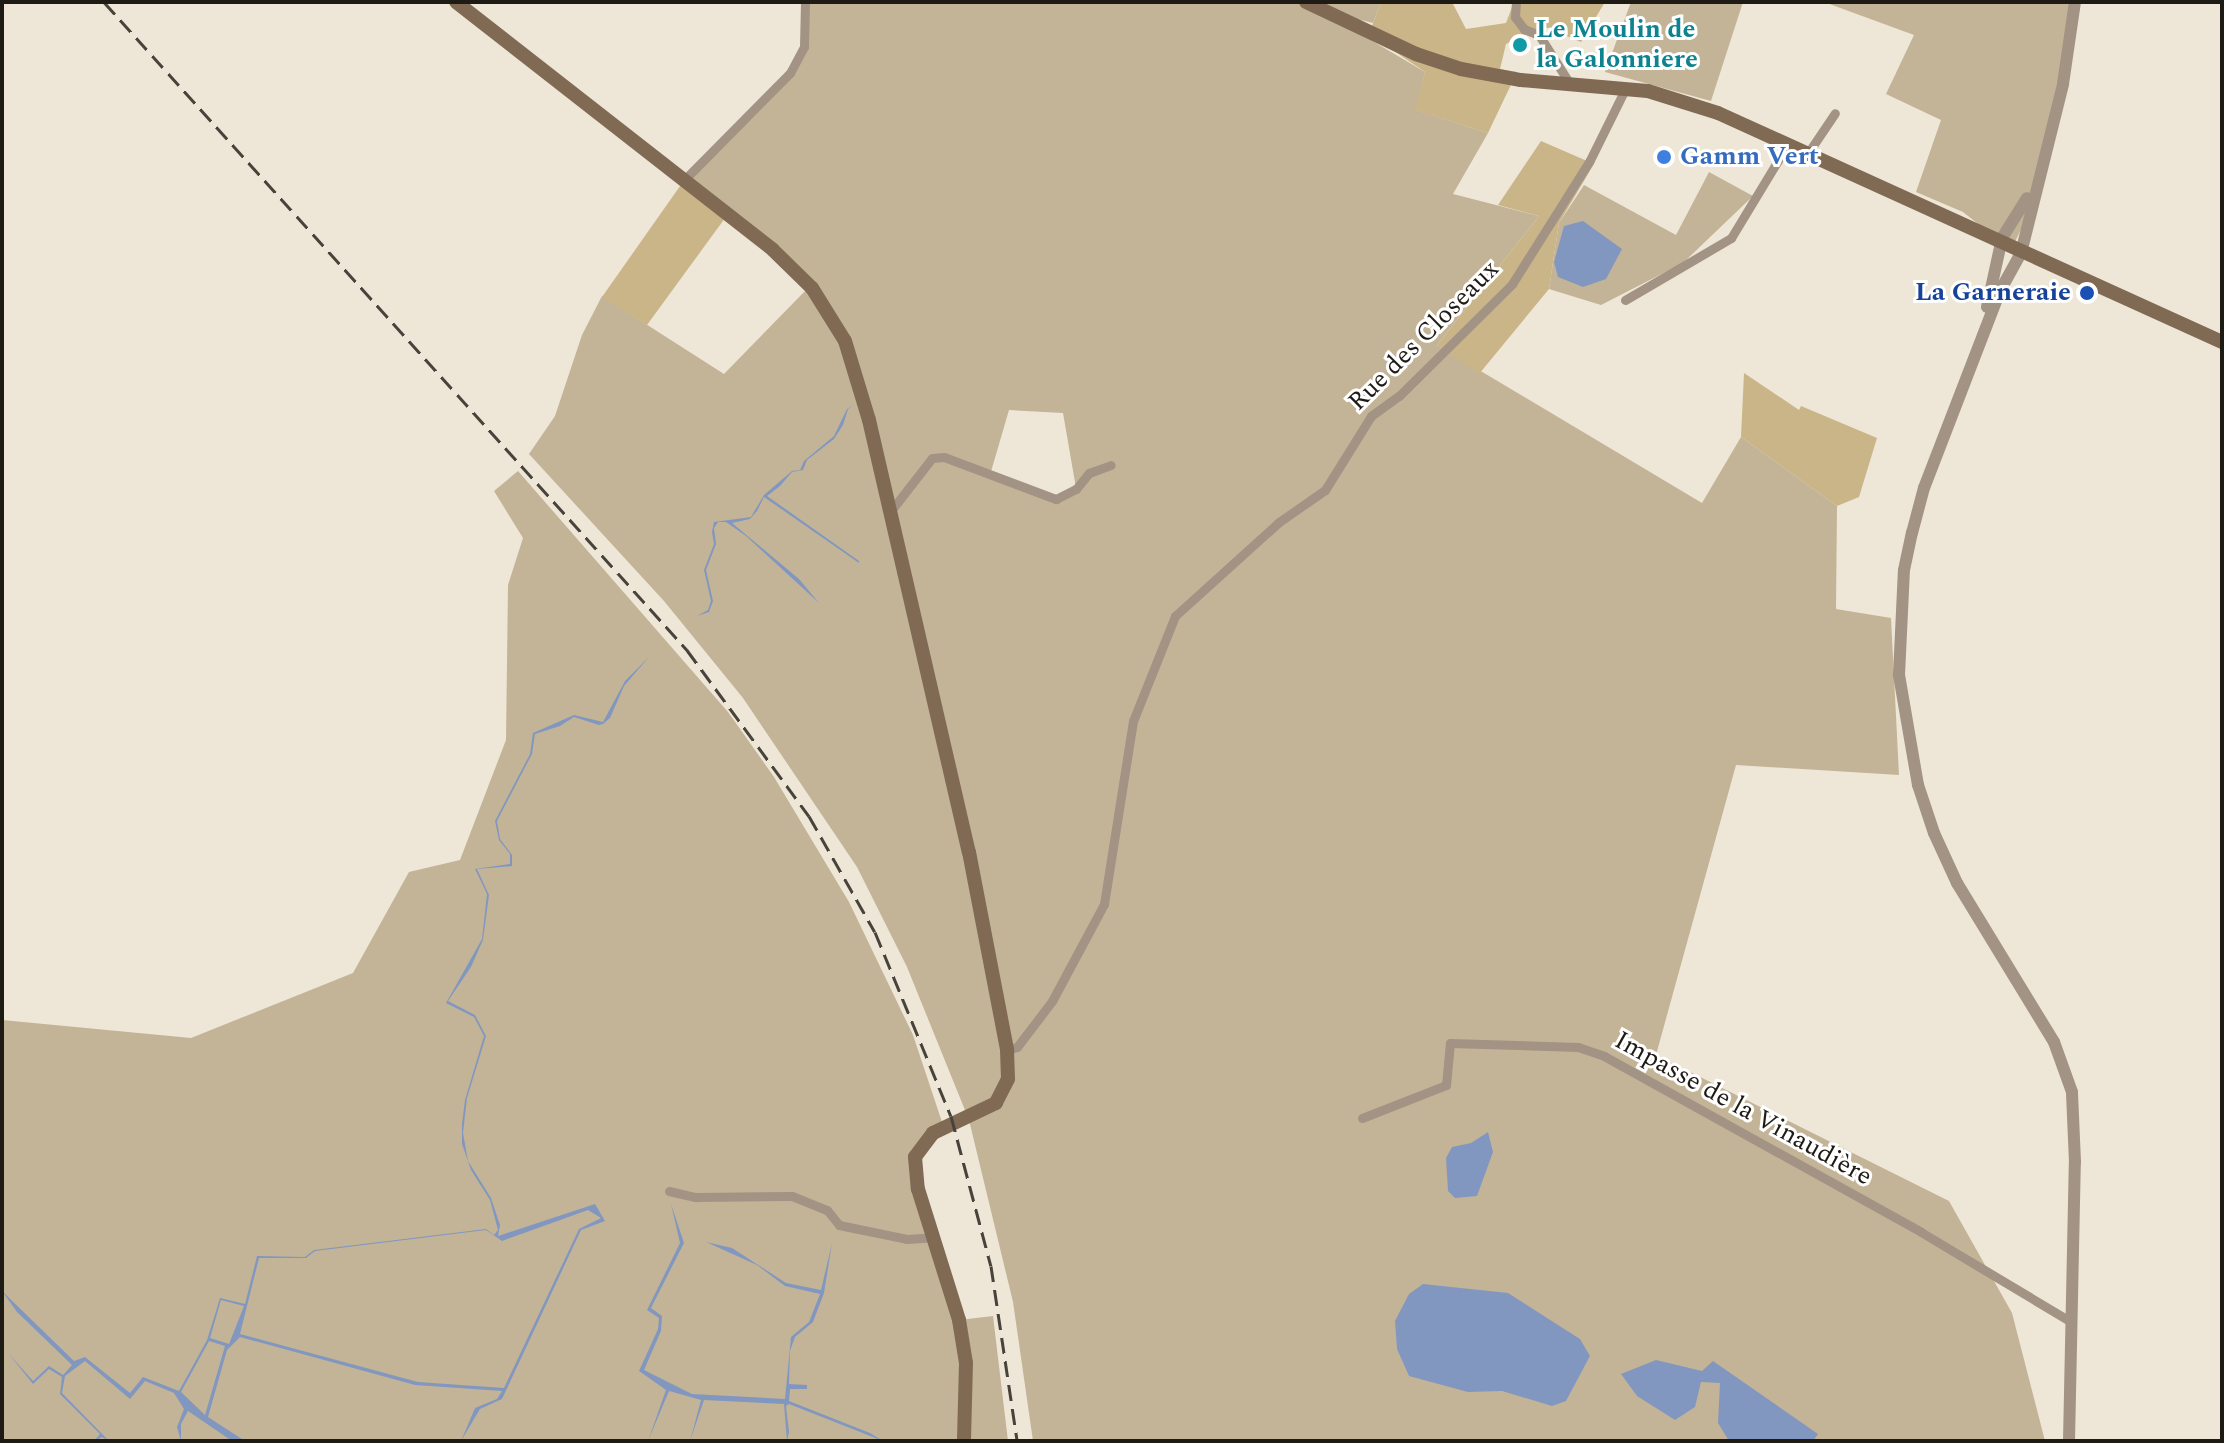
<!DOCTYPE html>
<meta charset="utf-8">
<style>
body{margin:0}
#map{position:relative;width:2224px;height:1443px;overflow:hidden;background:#eee6d6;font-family:Spectral,serif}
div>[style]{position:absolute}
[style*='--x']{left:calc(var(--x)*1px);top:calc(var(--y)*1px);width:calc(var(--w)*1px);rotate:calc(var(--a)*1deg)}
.green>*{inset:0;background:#c3b497}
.forest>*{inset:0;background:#cab589}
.water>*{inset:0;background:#8297bf}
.minor>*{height:9px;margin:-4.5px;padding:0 4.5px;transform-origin:4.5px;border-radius:4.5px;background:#a29384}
.tertiary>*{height:12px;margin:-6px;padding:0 6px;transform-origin:6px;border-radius:6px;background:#a29384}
.secondary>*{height:14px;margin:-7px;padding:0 7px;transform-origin:7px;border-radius:7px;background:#816a54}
.rail>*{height:3px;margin-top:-1.5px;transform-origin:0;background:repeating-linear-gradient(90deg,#47433b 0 16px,transparent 0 24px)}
.dots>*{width:22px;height:22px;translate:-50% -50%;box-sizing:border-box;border:4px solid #fff;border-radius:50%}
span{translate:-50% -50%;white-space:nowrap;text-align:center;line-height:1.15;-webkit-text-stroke:6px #fff;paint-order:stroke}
.culture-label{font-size:26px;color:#0d838f;font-weight:700}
.left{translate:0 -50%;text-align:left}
.shop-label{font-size:26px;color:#366cbe;font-weight:700}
.transit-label{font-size:26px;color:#164399;font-weight:700}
.right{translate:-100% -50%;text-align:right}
.street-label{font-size:26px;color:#1e1b15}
.frame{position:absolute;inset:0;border:4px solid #1e1b15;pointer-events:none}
</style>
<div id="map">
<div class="green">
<i style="clip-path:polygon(evenodd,805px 2px,1381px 2px,1373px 23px,1320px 10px,1425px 72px,1416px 110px,1488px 133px,1453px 194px,1539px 216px,1437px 345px,1702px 503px,1741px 437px,1837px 506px,1836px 609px,1891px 618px,1899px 775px,1736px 765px,1656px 1055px,1949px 1201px,2012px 1313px,2045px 1441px,1033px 1441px,1013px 1302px,969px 1120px,907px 967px,857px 867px,743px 698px,664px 601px,529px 454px,555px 416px,582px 335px,602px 296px,724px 374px,807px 289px,689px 182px,738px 122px,790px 73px,804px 47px,805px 2px,1009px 410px,1063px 413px,1076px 488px,1056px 499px,990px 475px,1009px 410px)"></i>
<i style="clip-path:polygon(1631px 2px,1743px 2px,1711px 101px,1605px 72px)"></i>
<i style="clip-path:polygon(1824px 2px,2076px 2px,2027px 217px,2011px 250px,1963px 212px,1916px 192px,1941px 120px,1886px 94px,1914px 35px)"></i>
<i style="clip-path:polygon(1709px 172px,1753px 196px,1683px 263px,1601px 305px,1549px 289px,1559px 223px,1584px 185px,1676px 235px)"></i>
<i style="clip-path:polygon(518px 471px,728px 712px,774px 777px,849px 902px,913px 1035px,942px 1122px,915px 1157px,959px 1320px,993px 1316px,1008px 1441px,2px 1441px,2px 1020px,191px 1038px,353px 973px,409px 872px,460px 860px,506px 740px,508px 585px,523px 538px,494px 491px)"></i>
</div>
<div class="forest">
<i style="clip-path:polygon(1381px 2px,1452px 2px,1466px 29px,1506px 23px,1514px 2px,1605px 2px,1581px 42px,1543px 26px,1506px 44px,1500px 69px,1517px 72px,1488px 133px,1415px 110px,1425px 72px,1369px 34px)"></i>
<i style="clip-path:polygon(1541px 141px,1594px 164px,1559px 223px,1549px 289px,1479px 374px,1437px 345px,1539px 216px,1498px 205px)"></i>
<i style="clip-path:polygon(685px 179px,728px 214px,647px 325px,602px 297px)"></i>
<i style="clip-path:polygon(1744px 373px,1799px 410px,1801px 406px,1877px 438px,1859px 497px,1837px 506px,1741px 437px)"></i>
</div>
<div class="water">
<i style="clip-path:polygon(1583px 221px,1622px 249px,1606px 279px,1583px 287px,1558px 277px,1554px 262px,1564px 226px)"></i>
<i style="clip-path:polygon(854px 405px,848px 409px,843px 425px,834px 439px,807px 460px,803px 470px,792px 472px,780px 486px,767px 496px,859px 561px,859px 563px,764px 497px,757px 511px,750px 519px,732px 523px,799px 579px,819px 603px,746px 536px,726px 522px,718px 522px,714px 528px,716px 544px,706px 570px,713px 601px,709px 612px,697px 616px,708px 610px,711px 601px,704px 570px,714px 544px,712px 532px,714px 522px,751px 517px,764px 495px,792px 471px,800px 470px,804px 461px,834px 436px,847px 409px)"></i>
<i style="clip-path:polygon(evenodd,649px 657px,624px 686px,610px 718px,603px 724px,599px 725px,574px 717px,560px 726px,535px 734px,532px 754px,497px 821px,500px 839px,512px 855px,512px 866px,477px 869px,489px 895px,483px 940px,471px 967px,448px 1001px,475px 1015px,486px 1036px,467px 1098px,463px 1133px,468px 1161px,491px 1198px,500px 1225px,498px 1236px,595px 1204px,605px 1221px,581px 1230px,502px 1399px,480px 1409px,461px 1441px,475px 1408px,497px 1399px,502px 1391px,415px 1385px,240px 1337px,227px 1350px,208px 1417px,245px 1441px,232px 1441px,188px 1411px,181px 1424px,181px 1441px,177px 1427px,184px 1409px,174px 1393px,145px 1381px,130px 1399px,85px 1361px,65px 1376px,62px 1393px,109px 1441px,102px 1437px,94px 1441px,100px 1434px,60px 1394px,62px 1377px,49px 1369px,33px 1384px,8px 1353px,33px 1381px,49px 1366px,63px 1375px,72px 1365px,17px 1312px,2px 1291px,74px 1361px,85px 1357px,130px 1393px,143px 1377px,179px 1391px,207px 1340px,220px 1298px,245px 1304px,257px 1256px,305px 1257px,314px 1250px,486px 1229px,494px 1235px,498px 1230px,490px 1200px,471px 1170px,462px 1144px,462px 1124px,465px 1100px,484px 1036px,474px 1017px,446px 1003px,482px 939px,487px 894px,475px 869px,510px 864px,510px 854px,499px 840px,495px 821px,530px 754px,533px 733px,574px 715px,603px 722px,625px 681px,649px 657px,588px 1210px,601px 1218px,579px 1229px,504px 1388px,418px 1382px,240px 1334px,259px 1258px,306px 1258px,315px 1251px,486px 1230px,502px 1241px,588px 1210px,649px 657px,221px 1300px,244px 1306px,229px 1344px,210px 1338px,221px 1300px,649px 657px,209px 1341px,225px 1346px,205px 1415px,181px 1392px,209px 1341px)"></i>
<i style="clip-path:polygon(1488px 1132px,1493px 1152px,1477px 1196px,1455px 1198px,1448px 1191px,1446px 1158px,1452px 1147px,1471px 1143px)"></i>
<i style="clip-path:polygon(671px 1204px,684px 1243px,651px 1308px,662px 1316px,661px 1331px,644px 1370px,692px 1394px,785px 1399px,791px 1337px,809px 1322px,820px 1294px,785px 1286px,757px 1265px,706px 1242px,732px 1248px,786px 1283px,821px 1290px,832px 1243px,824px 1293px,813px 1322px,795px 1337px,790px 1351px,789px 1384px,807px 1385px,807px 1389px,790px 1389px,789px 1401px,870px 1433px,883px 1441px,789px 1404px,786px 1406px,789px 1432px,787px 1441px,784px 1404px,704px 1400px,690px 1441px,701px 1400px,669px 1391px,648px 1441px,666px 1390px,639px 1371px,658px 1329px,659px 1318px,647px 1310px,680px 1243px)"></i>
<i style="clip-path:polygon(1423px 1284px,1508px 1293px,1580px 1339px,1590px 1356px,1566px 1401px,1552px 1406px,1502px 1391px,1468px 1392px,1409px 1376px,1397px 1349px,1395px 1321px,1409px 1294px)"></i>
<i style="clip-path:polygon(1656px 1360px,1702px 1371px,1713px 1361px,1818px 1434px,1813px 1441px,1729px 1441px,1718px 1423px,1720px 1383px,1701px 1382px,1695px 1407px,1675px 1420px,1637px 1396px,1621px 1374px)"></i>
</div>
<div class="minor">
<i style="--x:1516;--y:2;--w:15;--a:94"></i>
<i style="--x:1515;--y:17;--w:15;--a:53"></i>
<i style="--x:1524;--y:29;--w:16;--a:22"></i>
<i style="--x:1539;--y:35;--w:58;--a:57.7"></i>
<i style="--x:1808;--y:153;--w:48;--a:-56"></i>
<i style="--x:685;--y:179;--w:149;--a:-45.3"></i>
<i style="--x:790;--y:73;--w:30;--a:-62"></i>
<i style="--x:804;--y:47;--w:45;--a:-88.7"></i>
<i style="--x:1625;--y:300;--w:123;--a:-30.3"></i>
<i style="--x:1731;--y:238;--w:110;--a:-58.8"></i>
<i style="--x:890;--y:512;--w:68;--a:-52.1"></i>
<i style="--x:932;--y:458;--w:12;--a:-5"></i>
<i style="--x:944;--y:457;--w:120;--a:20.6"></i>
<i style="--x:1056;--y:499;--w:22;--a:-27"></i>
<i style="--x:1076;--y:489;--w:21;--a:-51"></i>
<i style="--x:1089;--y:473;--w:23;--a:-20"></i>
<i style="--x:1007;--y:1050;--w:10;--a:-17"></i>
<i style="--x:1017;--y:1047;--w:58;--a:-52.7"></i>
<i style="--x:1052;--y:1001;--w:110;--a:-61.8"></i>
<i style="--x:1104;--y:904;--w:185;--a:-81"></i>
<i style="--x:1133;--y:721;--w:113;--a:-68.2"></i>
<i style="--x:1175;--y:616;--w:140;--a:-42.1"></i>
<i style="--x:1279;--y:522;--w:56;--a:-34.8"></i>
<i style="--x:1325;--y:490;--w:87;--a:-58.1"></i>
<i style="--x:1371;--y:416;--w:34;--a:-36"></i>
<i style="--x:1399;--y:396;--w:159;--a:-44.7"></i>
<i style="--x:1512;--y:284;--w:146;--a:-57.8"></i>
<i style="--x:1590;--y:160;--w:81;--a:-63.7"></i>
<i style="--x:1362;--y:1118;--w:90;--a:-21.4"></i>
<i style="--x:1446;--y:1085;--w:42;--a:-84.6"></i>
<i style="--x:1450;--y:1043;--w:128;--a:1.8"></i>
<i style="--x:1578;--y:1047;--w:28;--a:19"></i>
<i style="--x:1604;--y:1056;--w:363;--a:29"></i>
<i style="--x:1921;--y:1232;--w:174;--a:30.9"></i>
<i style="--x:669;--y:1191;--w:28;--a:13"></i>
<i style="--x:696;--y:1197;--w:96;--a:-0.6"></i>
<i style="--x:792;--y:1196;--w:38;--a:22"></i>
<i style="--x:827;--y:1210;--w:19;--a:51"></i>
<i style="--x:839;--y:1225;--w:69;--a:11.6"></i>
<i style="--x:907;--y:1239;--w:26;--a:-4"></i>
</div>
<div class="tertiary">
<i style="--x:1987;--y:307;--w:71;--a:-77.7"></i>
<i style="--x:2002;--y:238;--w:47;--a:-58"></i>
<i style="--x:2069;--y:1441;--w:279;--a:-88.8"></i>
<i style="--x:2075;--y:1162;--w:70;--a:-92.5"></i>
<i style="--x:2072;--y:1092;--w:53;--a:-109.8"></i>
<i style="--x:2054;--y:1042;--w:186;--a:-121.4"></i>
<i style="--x:1957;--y:883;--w:55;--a:-114.7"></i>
<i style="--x:1934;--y:833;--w:51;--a:-108.4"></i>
<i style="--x:1918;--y:785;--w:112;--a:-99.8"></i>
<i style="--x:1899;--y:675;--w:105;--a:-87.3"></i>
<i style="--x:1904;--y:570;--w:38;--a:-78"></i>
<i style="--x:1912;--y:533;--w:47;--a:-75.1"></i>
<i style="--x:1924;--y:488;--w:211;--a:-68.9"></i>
<i style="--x:2000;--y:291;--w:43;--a:-61.1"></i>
<i style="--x:2021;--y:253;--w:174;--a:-76"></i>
<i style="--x:2063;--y:84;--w:83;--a:-81.7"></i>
</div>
<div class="secondary">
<i style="--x:456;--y:2;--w:402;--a:38"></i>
<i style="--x:773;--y:250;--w:54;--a:44.3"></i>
<i style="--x:812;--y:288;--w:62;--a:58.1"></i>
<i style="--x:845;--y:341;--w:83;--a:73.1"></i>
<i style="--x:869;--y:420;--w:443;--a:77"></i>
<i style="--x:969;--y:852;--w:202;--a:79.1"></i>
<i style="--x:1007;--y:1050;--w:29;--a:88"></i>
<i style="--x:1008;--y:1079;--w:27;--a:117"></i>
<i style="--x:996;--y:1103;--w:70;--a:154.5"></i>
<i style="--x:933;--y:1133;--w:30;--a:127"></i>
<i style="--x:915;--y:1157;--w:32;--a:85"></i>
<i style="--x:918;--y:1189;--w:137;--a:72.6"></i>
<i style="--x:959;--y:1320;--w:44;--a:80.8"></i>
<i style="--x:966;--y:1363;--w:78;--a:91.5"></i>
<i style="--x:1306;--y:2;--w:122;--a:25.3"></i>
<i style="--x:1416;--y:54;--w:47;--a:18.4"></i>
<i style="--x:1461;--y:69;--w:61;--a:10.4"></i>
<i style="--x:1521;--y:80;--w:127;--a:5"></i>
<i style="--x:1648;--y:91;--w:73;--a:17.4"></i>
<i style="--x:1718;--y:113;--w:554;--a:24.44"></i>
</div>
<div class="rail">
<i style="--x:104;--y:2;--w:872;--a:48.02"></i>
<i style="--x:687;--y:650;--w:206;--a:53.7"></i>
<i style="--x:809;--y:816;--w:133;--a:60.4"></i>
<i style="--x:875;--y:932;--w:199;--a:67.6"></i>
<i style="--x:951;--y:1116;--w:155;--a:75.1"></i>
<i style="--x:991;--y:1266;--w:177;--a:81.5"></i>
</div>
<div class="dots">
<i style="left:1520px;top:45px;background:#0f9aa8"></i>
<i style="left:1664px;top:157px;background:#3f7fe0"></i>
<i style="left:2087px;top:293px;background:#1a4fb4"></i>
</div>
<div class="culture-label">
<span class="left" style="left:1536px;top:45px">Le Moulin de<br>la Galonniere</span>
</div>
<div class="shop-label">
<span class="left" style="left:1680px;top:157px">Gamm Vert</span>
</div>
<div class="transit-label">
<span class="right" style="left:2071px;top:293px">La Garneraie</span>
</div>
<div class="street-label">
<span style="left:1424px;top:336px;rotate:-45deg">Rue des Closeaux</span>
<span style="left:1743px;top:1109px;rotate:29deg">Impasse de la Vinaudière</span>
</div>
<div class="frame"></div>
</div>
